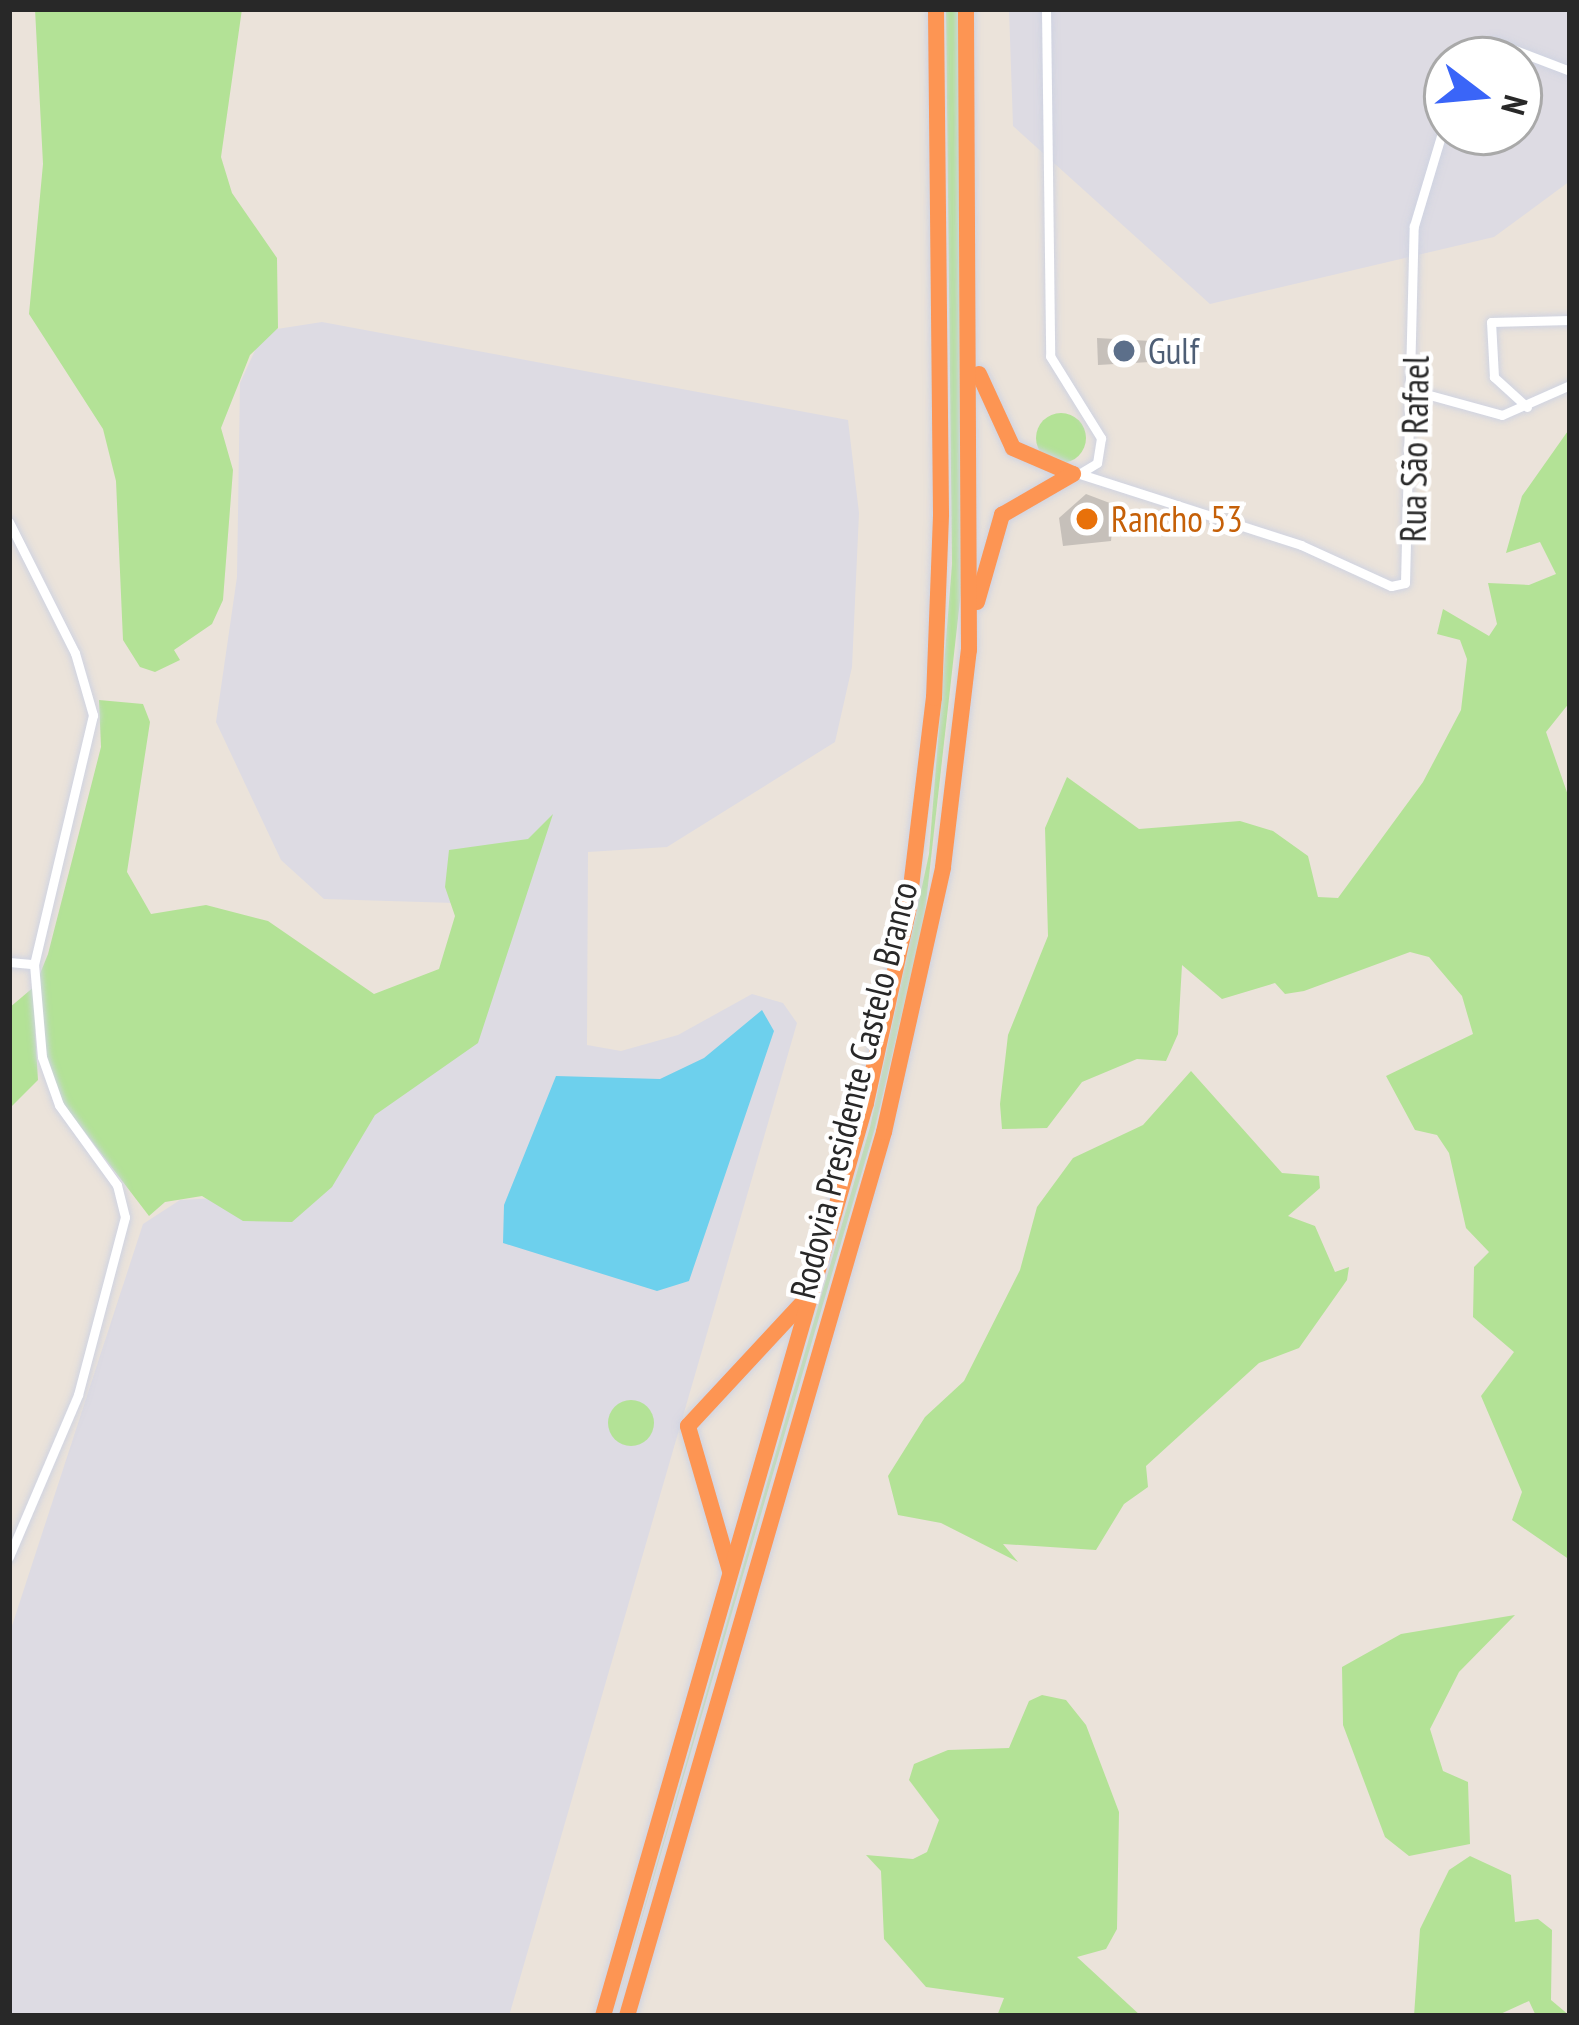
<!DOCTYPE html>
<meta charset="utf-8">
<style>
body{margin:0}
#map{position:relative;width:1579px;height:2025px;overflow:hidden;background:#ebe3da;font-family:"PT Sans Narrow",sans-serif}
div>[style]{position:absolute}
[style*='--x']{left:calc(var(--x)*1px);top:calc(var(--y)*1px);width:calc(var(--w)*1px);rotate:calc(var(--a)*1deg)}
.industrial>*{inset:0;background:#dddbe3}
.green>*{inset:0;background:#b3e296}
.round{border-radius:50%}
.water>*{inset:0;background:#6dd0ed}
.building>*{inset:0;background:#c6c0ba}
.roads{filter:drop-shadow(0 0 3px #cfd3e1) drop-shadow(0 0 3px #cfd3e1)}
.minor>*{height:9px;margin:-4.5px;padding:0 4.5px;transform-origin:4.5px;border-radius:4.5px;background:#fff}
.motorway>*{height:16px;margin:-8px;padding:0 8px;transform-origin:8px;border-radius:8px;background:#fd9553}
.dots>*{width:33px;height:33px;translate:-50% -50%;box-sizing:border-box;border:6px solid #fff;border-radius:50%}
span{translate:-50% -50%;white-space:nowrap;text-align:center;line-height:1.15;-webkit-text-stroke:9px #fff;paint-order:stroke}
.service-label{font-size:36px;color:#4e5e75}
.left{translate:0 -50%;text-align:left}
.street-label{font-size:36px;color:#282828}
.food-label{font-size:36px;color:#c56008}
.frame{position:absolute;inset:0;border:12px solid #282828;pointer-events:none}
.north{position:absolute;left:1423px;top:36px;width:120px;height:120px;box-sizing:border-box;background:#fff;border:3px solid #a9a9a9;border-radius:50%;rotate:106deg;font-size:33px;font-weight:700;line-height:48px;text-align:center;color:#282828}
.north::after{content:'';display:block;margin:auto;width:42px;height:54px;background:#3a65f8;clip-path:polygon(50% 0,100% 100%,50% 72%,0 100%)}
</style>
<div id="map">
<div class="industrial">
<i style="clip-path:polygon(evenodd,1009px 9px,1570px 9px,1570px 181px,1494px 237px,1210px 304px,1013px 126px,1009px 9px,1447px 60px,1519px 60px,1519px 132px,1447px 132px,1447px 60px)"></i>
<i style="clip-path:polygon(322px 322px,848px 420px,859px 513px,852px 667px,835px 742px,667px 847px,588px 852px,587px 1045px,621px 1051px,678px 1035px,752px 994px,783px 1003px,797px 1023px,509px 2016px,9px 2016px,9px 1635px,143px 1224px,180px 1200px,236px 1197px,329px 1147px,481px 1032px,454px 903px,324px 899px,281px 860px,216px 722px,237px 577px,240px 383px,264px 331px)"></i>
</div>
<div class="green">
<i style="clip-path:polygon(35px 9px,242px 9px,221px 157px,232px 193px,277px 258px,278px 328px,250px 355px,221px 428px,233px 470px,223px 600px,212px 624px,174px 650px,180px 660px,155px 672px,140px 667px,123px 640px,116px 481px,103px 429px,29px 314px,43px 164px)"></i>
<i style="clip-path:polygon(946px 9px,959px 9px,964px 565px,924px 921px,875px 1128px,613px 2016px,870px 1127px,929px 854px,952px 564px)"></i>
<i class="round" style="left:1036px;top:413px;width:50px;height:50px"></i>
<i style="clip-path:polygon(1570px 428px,1570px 702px,1546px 732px,1570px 801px,1570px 1560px,1512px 1520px,1522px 1492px,1481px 1396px,1514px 1352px,1473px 1317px,1474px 1267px,1489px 1252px,1466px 1228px,1449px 1153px,1437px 1135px,1415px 1130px,1386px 1076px,1473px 1034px,1462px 996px,1429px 957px,1410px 952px,1304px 991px,1285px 994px,1275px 983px,1222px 999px,1182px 965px,1178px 1034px,1166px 1061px,1137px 1059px,1082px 1082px,1047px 1128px,1002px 1129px,1000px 1104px,1008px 1035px,1048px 936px,1045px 828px,1067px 777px,1139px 829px,1240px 821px,1273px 831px,1308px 856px,1318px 897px,1338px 898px,1423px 782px,1461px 710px,1467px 659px,1460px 640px,1437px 634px,1443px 609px,1489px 636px,1497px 624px,1488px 583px,1529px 585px,1556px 574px,1540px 542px,1506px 553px,1522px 496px)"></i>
<i style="clip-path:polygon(99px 700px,143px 704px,150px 722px,127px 872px,151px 914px,206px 905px,268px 921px,374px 994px,439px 969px,455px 916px,445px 887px,449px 850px,528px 839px,553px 814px,478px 1043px,375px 1115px,332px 1187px,292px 1222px,243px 1221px,202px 1196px,165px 1202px,149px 1216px,58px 1097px,35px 1030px,38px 1080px,9px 1109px,9px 1008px,35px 986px,48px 954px,101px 747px)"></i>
<i style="clip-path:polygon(1191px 1071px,1282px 1173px,1319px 1176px,1320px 1188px,1288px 1216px,1315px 1226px,1335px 1272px,1349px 1267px,1347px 1280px,1299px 1348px,1259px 1363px,1146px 1466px,1148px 1487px,1124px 1504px,1096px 1550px,1003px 1544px,1018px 1562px,941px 1523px,898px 1515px,888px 1476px,925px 1417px,964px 1381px,1020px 1270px,1037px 1207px,1073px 1158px,1143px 1125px)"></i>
<i class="round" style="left:608px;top:1400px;width:46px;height:46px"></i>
<i style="clip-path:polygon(1515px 1615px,1459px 1672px,1430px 1729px,1443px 1771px,1468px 1782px,1470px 1844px,1409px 1856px,1385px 1837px,1343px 1725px,1342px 1667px,1401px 1634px)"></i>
<i style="clip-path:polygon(1042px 1695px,1066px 1700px,1086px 1725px,1119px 1812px,1117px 1929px,1106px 1949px,1077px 1957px,1141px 2016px,997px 2016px,1004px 1998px,926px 1987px,884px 1939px,881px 1871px,866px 1855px,913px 1859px,927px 1852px,939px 1820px,909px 1780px,914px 1764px,948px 1750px,1009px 1748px,1029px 1701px)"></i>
<i style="clip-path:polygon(1470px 1856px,1511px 1875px,1515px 1922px,1538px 1919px,1552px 1930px,1551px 2000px,1570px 2016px,1536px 2016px,1529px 2001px,1496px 2016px,1414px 2016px,1420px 1929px,1449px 1870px)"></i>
</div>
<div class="water">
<i style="clip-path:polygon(762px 1010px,774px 1031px,689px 1281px,657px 1291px,503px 1243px,504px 1205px,556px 1076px,660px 1079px,704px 1058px)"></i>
</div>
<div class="building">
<i style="clip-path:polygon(1097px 338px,1151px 341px,1150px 362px,1098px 365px)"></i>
<i style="clip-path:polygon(1086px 494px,1115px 505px,1111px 541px,1063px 546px,1059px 518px)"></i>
</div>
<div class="roads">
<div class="minor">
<i style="--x:1046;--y:9;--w:347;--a:89.3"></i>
<i style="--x:1050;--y:356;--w:97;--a:58.1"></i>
<i style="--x:1101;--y:438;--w:25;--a:99"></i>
<i style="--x:1097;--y:463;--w:21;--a:149"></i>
<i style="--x:1466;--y:60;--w:33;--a:-33"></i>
<i style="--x:1494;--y:42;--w:81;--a:20.9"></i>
<i style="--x:1415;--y:391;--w:90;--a:15.4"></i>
<i style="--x:1502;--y:415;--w:74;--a:-23.8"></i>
<i style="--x:1527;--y:407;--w:45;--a:-137.7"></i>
<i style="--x:1494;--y:377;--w:55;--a:-93.1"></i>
<i style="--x:1491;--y:322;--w:79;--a:-1.5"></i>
<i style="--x:1080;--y:474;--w:232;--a:17.8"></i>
<i style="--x:1301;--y:545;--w:99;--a:24.5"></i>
<i style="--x:1391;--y:586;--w:14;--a:-12"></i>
<i style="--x:1405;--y:583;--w:357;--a:-88.6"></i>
<i style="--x:1414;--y:226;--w:115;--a:-73.3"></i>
<i style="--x:9;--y:522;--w:147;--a:63.3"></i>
<i style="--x:75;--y:653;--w:65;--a:73.8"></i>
<i style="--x:93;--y:715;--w:256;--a:103.3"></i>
<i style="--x:34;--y:964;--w:93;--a:85.1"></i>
<i style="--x:42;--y:1057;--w:51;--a:70.5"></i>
<i style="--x:59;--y:1105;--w:99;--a:54.1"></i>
<i style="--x:117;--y:1185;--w:33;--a:76"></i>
<i style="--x:125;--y:1217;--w:184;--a:104.8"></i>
<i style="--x:78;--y:1395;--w:176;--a:113.1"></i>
<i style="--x:9;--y:962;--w:25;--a:5"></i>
</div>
<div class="motorway">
<i style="--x:979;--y:374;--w:81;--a:65.3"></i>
<i style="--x:1013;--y:448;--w:65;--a:23.4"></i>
<i style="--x:977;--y:602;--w:91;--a:-74"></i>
<i style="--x:1002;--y:515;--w:82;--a:-30"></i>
<i style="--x:730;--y:1571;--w:151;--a:-106.2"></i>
<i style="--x:688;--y:1426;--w:173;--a:-47.1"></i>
<i style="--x:603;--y:2016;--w:950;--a:-73.93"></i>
<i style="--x:866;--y:1103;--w:196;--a:-77.6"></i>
<i style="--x:908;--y:912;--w:216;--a:-83.1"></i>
<i style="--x:934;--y:698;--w:184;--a:-87.8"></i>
<i style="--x:941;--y:514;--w:505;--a:-90.57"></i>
<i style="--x:627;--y:2016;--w:921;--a:-73.79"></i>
<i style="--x:884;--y:1132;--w:271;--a:-77.4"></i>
<i style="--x:943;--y:867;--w:219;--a:-83.2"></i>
<i style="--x:969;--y:650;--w:641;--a:-90.27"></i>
</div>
</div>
<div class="dots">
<i style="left:1124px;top:351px;background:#5c6f8a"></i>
<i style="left:1087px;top:519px;background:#e8710a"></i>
</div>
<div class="service-label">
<span class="left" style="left:1148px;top:351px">Gulf</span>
</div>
<div class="street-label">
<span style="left:1414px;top:449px;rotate:-89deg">Rua São Rafael</span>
<span style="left:853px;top:1090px;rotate:-76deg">Rodovia Presidente Castelo Branco</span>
</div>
<div class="food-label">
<span class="left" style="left:1111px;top:519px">Rancho 53</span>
</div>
<div class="frame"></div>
<div class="north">N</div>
</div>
